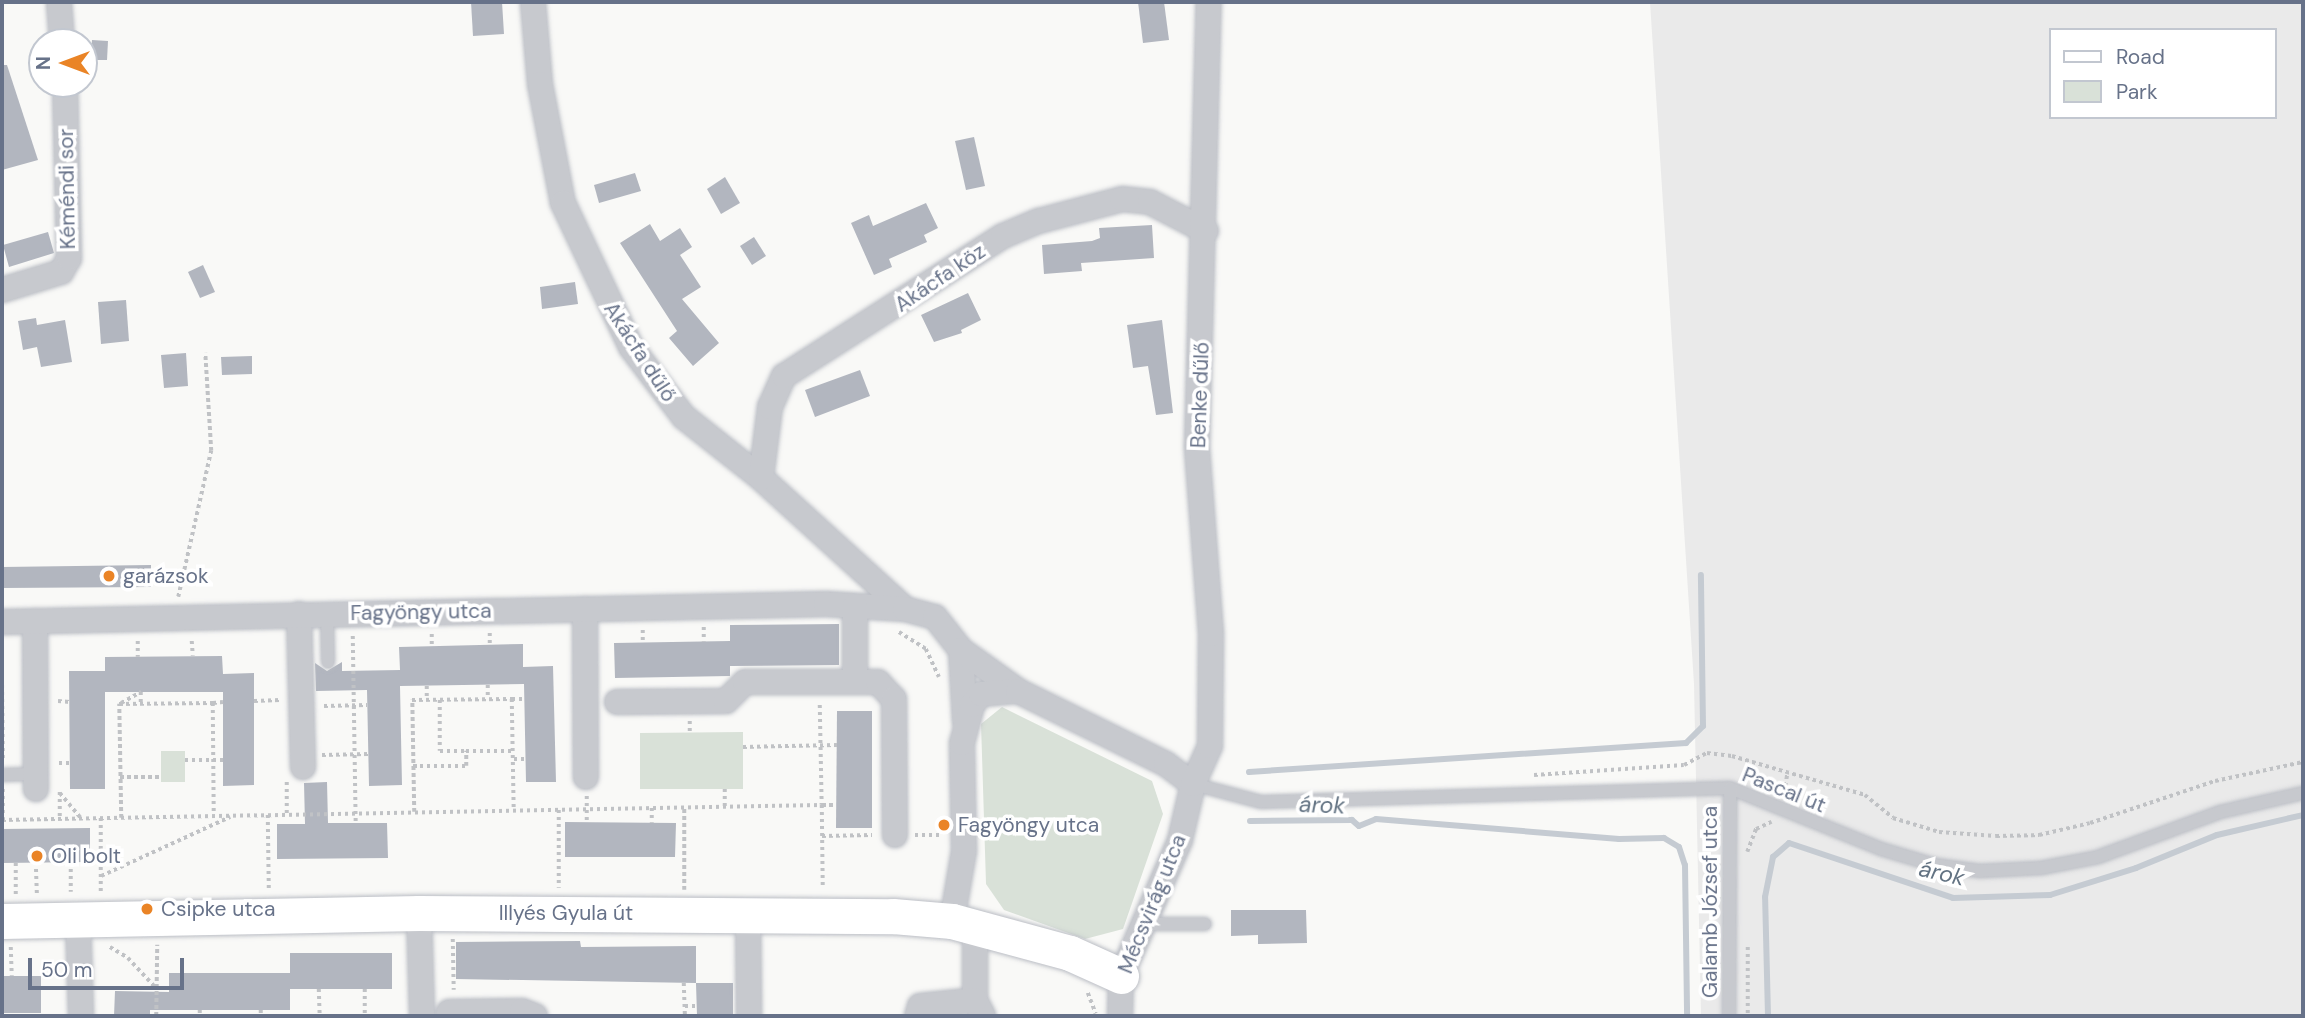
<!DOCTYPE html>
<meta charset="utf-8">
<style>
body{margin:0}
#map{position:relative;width:2305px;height:1018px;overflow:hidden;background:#f9f9f7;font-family:"DM Sans",sans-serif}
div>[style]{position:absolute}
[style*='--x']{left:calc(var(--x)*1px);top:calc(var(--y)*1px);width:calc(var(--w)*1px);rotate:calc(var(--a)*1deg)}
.built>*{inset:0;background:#eaeaea}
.green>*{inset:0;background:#d9e1d8}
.stream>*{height:6px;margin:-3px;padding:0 3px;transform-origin:3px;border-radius:3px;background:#c5cbd2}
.building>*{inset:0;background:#b2b6bf}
.path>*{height:3.5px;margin-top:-1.75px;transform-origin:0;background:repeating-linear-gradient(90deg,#c0c2c5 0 3.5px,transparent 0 7px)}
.roads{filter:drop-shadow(0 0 2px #bbbec5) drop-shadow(0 0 2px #bbbec5)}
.lane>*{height:12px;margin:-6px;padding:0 6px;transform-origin:6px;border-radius:6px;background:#c7c9ce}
.street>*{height:24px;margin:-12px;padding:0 12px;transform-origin:12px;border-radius:12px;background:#c7c9ce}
.secondary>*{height:35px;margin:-17.5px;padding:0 17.5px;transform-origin:17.5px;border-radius:17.5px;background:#fff}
.dots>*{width:19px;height:19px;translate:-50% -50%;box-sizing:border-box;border:4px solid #fff;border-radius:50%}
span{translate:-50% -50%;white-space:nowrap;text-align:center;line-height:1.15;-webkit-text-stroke:7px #fff;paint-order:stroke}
.street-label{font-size:21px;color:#677289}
.poi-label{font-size:21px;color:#677289}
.left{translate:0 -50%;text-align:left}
.water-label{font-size:23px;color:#637383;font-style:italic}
.frame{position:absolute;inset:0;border:4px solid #677289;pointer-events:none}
.legend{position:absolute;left:2049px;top:28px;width:228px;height:91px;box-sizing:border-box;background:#fff;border:2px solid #c2c7d0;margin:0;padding:9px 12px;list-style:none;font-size:21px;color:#677289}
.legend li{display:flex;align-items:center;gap:14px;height:35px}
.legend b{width:35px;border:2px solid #c2c7d0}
.north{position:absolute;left:28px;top:28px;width:70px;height:70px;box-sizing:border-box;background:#fff;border:2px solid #c2c7d0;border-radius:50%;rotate:270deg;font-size:19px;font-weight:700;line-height:28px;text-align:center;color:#677289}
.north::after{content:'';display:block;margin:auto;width:24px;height:32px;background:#ea8426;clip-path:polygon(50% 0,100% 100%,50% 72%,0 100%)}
.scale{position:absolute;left:28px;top:958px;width:156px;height:32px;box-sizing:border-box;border:4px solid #677289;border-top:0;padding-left:9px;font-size:21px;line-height:24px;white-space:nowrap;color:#677289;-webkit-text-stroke:5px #fff;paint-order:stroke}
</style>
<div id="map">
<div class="built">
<i style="clip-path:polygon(evenodd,1650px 2px,2303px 2px,2303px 1016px,1701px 1016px,1694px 684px,1650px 2px,2051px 30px,2275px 30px,2275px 117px,2051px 117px,2051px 30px)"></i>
</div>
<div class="green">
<i style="clip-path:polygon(1002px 707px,1152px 781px,1163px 814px,1123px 929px,1085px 939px,1004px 910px,986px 884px,981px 724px)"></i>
<i style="clip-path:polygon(743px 732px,743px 789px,640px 789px,640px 733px)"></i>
<i style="clip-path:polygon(161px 751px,185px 751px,185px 782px,161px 782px)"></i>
</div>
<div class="stream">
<i style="--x:1249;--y:772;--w:438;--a:-3.8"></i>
<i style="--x:1686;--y:743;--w:24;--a:-45"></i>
<i style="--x:1703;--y:726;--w:151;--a:-90.8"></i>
<i style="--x:1250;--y:821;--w:102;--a:-0.6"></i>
<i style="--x:1352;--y:820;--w:9;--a:41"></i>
<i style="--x:1359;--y:826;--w:18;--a:-22"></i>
<i style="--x:1376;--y:819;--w:244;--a:4.7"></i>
<i style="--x:1619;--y:839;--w:45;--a:-1.3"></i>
<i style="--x:1664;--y:838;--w:17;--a:31"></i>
<i style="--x:1679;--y:847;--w:19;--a:72"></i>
<i style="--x:1685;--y:865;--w:151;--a:89.2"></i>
<i style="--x:1768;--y:1016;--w:119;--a:-91.4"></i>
<i style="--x:1765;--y:897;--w:41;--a:-78.7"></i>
<i style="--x:1773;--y:857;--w:21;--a:-41"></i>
<i style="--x:1789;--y:843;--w:173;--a:18.5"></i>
<i style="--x:1953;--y:898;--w:97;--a:-1.8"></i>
<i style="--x:2050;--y:895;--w:90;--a:-17.4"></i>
<i style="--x:2136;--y:868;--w:87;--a:-22.2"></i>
<i style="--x:2217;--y:835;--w:88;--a:-13.1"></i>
</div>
<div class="building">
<i style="clip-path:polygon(471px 2px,502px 2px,504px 34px,473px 36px)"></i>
<i style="clip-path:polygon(1138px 2px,1164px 2px,1169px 40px,1143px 43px)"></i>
<i style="clip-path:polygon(92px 40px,108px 41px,107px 60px,91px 60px)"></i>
<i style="clip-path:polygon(2px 65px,7px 65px,38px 160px,2px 170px)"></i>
<i style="clip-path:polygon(974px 137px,985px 186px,966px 190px,955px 141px)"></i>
<i style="clip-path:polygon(635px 173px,641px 191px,599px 203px,594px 185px)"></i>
<i style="clip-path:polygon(725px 177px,740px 203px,721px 214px,707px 189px)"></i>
<i style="clip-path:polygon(926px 203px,938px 228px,924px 235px,927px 242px,889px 259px,892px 267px,874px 275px,851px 223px,869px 215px,873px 226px)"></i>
<i style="clip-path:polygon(650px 224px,660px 241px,680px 228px,692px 247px,680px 255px,701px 287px,682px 299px,719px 343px,693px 366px,669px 338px,677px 331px,620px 243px)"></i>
<i style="clip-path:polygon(1152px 225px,1154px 258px,1081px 263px,1082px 271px,1044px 274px,1042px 245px,1092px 241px,1100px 238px,1099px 228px)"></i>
<i style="clip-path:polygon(48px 232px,54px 253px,9px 267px,3px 245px)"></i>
<i style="clip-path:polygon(754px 237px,766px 256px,752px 265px,740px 246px)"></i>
<i style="clip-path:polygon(203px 265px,215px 292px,200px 298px,188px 272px)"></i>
<i style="clip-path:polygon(575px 282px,578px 304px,542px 309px,540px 287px)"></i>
<i style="clip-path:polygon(968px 293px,981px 320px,961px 330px,962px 333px,934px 342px,921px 315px)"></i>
<i style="clip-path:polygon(126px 300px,129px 341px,101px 344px,98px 302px)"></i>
<i style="clip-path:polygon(36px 318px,37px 325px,65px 320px,72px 362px,41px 367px,37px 347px,23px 350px,18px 321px)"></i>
<i style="clip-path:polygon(1162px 320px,1173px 413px,1156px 415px,1148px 366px,1133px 368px,1127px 325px)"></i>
<i style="clip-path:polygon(186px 353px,188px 386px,164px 388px,161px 355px)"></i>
<i style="clip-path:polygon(252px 356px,252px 374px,222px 375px,221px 357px)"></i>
<i style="clip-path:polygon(860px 370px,870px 396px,815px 417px,805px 390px)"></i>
<i style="clip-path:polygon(151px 565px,151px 587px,2px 588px,2px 567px)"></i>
<i style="clip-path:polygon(839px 624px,839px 665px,730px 666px,730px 676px,615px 678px,614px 643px,730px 641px,730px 625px)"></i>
<i style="clip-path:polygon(523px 644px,523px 667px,553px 666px,556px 782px,526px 782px,524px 684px,400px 686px,402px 785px,369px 786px,367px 690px,316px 691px,315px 663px,327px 671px,342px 662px,342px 671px,400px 670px,399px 647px)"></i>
<i style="clip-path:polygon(222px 656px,223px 674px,254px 673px,254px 785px,223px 786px,223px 692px,105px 692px,105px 789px,70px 789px,69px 671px,105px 671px,105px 657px)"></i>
<i style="clip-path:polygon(837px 711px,872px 711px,872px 828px,836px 828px)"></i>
<i style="clip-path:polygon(327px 782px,328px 823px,387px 823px,388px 858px,277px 859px,277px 824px,305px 824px,304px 783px)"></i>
<i style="clip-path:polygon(565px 822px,676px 823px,675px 857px,565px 857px)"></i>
<i style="clip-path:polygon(90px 828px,90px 862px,2px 863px,2px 829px)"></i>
<i style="clip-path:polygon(1231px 910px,1306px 910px,1307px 943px,1258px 944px,1258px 935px,1231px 936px)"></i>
<i style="clip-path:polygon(580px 941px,581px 947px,696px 946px,696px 983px,456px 979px,456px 942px)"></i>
<i style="clip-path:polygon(290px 953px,392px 953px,392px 989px,290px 989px,290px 1010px,150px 1010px,150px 1016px,114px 1016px,115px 991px,169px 992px,169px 973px,290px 973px)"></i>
<i style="clip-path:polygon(2px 976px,41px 976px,41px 1013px,2px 1013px)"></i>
<i style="clip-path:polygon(696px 983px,733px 983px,733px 1016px,697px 1016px)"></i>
</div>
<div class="path">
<i style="--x:178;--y:597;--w:150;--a:-77.3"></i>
<i style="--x:211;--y:451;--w:98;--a:-93.5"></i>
<i style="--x:704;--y:627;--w:15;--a:90"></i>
<i style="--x:643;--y:630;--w:12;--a:90"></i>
<i style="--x:899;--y:632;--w:32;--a:32"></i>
<i style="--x:926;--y:649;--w:31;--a:65"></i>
<i style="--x:490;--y:633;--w:12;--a:90"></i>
<i style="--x:432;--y:634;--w:12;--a:90"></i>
<i style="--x:353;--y:636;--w:187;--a:89.1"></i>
<i style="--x:138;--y:641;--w:16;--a:90"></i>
<i style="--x:192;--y:641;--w:15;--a:86"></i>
<i style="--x:2;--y:657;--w:103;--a:89.4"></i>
<i style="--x:488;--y:685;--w:14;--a:90"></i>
<i style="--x:427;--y:686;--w:14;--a:90"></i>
<i style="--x:512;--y:699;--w:12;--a:0"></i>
<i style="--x:440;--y:700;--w:51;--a:90"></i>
<i style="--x:440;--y:751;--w:26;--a:0"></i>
<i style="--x:58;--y:701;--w:12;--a:5"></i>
<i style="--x:254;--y:701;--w:26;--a:-2"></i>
<i style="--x:121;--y:703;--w:23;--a:-29"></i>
<i style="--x:141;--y:692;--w:12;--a:90"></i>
<i style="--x:213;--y:703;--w:10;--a:-6"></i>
<i style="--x:820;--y:705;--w:100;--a:88.9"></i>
<i style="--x:822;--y:805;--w:14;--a:0"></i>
<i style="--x:324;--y:706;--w:43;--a:-1.3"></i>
<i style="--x:690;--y:721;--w:12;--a:90"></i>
<i style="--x:743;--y:747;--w:94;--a:-1.2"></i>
<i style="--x:322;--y:755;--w:46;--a:-1.2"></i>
<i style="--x:514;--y:759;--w:11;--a:0"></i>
<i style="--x:185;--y:760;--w:38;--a:0"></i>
<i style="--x:59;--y:763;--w:11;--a:0"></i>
<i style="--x:413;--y:766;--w:53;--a:0"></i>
<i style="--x:466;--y:766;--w:15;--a:-90"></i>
<i style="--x:466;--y:751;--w:47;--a:0"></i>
<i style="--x:1534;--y:775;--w:150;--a:-3.8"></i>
<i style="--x:1684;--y:765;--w:26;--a:-28"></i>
<i style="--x:1707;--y:753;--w:25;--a:7"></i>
<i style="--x:1732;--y:756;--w:139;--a:16.3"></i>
<i style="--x:1865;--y:795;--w:36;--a:39"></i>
<i style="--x:1893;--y:818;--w:48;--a:16.9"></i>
<i style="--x:1939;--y:832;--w:57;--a:4"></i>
<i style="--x:1996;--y:836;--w:43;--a:-1.3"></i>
<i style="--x:2039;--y:835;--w:52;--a:-13.2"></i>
<i style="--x:2090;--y:823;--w:132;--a:-18.6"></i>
<i style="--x:2215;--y:781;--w:90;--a:-12.2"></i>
<i style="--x:120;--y:777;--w:41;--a:0"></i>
<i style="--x:287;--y:782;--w:33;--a:90"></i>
<i style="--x:3;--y:789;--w:31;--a:90"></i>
<i style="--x:725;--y:789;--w:18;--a:90"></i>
<i style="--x:60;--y:792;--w:27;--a:90"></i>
<i style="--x:60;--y:793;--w:33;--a:50"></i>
<i style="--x:1784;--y:793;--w:19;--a:-81"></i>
<i style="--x:587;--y:796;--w:27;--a:90"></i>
<i style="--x:652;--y:808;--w:15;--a:90"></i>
<i style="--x:559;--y:810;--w:78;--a:90"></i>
<i style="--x:414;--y:812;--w:112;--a:-91"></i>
<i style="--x:412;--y:700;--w:100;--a:-0.6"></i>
<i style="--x:512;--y:699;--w:111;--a:89"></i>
<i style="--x:268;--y:815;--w:75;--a:89.2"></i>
<i style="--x:101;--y:818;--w:75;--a:90"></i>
<i style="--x:121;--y:818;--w:114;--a:-91"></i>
<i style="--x:119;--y:704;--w:94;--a:-0.6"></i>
<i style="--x:213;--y:703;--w:112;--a:89.5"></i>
<i style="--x:2;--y:820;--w:820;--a:-1.05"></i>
<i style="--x:822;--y:805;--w:84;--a:89.3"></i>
<i style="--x:915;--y:835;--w:27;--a:0"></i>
<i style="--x:822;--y:836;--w:50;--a:-1.1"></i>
<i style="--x:1747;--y:852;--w:25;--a:-69"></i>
<i style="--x:1756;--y:829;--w:17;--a:-25"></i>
<i style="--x:36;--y:862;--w:33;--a:88"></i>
<i style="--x:71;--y:862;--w:30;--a:90"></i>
<i style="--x:16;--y:863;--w:33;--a:90"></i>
<i style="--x:101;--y:876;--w:142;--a:-24.6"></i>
<i style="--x:684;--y:890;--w:82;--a:-90"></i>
<i style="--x:453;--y:939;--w:51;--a:88.9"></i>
<i style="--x:11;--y:947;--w:29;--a:88"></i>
<i style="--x:110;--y:947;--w:21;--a:31"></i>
<i style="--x:128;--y:958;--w:41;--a:47"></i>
<i style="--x:1748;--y:947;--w:69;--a:90"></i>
<i style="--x:684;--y:983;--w:33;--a:88"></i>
<i style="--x:319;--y:989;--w:27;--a:88"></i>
<i style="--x:365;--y:989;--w:27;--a:90"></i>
<i style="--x:1088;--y:993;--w:22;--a:69"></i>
<i style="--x:685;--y:1006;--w:12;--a:0"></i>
<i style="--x:200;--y:1010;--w:6;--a:90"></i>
<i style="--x:261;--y:1010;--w:6;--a:90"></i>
<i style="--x:156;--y:1016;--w:71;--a:-89.2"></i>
</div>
<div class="roads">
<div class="lane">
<i style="--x:327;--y:614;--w:48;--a:88.8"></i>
<i style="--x:2;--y:775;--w:34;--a:-2"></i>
<i style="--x:1193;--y:784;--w:70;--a:14.8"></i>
<i style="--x:1261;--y:802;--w:469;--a:-1.7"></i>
<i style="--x:1730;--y:788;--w:163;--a:22"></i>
<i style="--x:1881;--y:849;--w:56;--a:16.5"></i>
<i style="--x:1935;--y:865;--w:45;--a:7.6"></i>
<i style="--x:1980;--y:871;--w:61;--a:-2.8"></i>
<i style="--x:2041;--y:868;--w:58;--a:-10.9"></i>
<i style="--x:2098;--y:857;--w:130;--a:-20.2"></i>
<i style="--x:2220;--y:812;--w:85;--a:-12.9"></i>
<i style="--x:1146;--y:924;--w:59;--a:0"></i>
<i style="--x:1729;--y:1016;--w:228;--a:-89.7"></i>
</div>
<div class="street">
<i style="--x:59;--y:2;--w:40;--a:85.7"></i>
<i style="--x:533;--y:2;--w:82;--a:85.1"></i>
<i style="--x:540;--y:84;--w:121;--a:79.1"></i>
<i style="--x:563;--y:203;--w:159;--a:64.7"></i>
<i style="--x:631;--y:347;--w:88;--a:52.9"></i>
<i style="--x:684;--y:417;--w:98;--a:38.4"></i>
<i style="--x:761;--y:478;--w:195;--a:42.3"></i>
<i style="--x:2;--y:290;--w:62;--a:-17"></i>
<i style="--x:61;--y:272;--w:16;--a:-60"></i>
<i style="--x:69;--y:258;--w:174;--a:-91.3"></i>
<i style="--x:761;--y:478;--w:72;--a:-82.8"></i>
<i style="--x:770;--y:407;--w:34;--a:-66"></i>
<i style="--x:784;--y:376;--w:260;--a:-32.6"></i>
<i style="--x:1003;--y:236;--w:39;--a:-23"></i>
<i style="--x:1039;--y:221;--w:86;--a:-14.8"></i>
<i style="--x:1122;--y:199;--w:28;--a:6"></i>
<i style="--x:1150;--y:202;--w:63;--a:27.4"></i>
<i style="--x:585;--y:609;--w:168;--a:89.7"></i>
<i style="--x:299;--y:614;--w:153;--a:88.5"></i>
<i style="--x:35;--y:621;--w:168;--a:89.7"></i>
<i style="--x:2;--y:622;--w:824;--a:-1.25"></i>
<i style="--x:826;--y:604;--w:79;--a:3.6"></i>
<i style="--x:905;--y:609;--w:31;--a:15"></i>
<i style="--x:935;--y:617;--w:42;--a:51.8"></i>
<i style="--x:961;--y:650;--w:72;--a:86.8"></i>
<i style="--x:961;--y:650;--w:70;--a:35.7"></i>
<i style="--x:855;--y:682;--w:76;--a:-90"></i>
<i style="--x:617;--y:702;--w:109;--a:-0.5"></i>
<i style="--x:726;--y:701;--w:27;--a:-45"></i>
<i style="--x:745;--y:682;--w:133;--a:0"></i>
<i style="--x:878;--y:682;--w:23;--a:47"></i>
<i style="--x:894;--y:699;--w:136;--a:89.6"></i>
<i style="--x:419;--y:913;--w:103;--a:88.3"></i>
<i style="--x:748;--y:914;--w:102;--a:89.4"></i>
<i style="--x:78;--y:920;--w:96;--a:88.2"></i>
<i style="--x:952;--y:921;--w:71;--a:-80.3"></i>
<i style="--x:964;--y:851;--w:108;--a:-91.1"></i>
<i style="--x:962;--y:743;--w:39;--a:-75"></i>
<i style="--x:972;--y:705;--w:14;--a:-51"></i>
<i style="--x:981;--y:694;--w:37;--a:-5"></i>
<i style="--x:1018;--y:691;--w:165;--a:26.3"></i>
<i style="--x:1166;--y:764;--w:34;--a:37"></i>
<i style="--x:975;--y:928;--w:72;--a:90"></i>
<i style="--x:975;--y:1000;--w:18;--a:63"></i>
<i style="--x:449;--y:1012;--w:73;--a:-0.8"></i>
<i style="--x:522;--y:1011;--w:14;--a:21"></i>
<i style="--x:917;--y:1016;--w:10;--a:-73"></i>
<i style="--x:920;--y:1006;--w:55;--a:-6.2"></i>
<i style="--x:1120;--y:1016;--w:40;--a:-88.6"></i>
<i style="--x:1121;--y:976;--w:148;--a:-66.5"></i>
<i style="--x:1180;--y:840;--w:57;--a:-76.9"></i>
<i style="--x:1193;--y:784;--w:42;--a:-65.9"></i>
<i style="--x:1210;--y:746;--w:112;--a:-89.5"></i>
<i style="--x:1211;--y:634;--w:189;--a:-94.3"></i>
<i style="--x:1197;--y:446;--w:444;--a:-88.5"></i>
</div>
<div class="secondary">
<i style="--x:2;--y:921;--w:417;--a:-1.1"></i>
<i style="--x:419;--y:913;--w:474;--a:0.4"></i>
<i style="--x:893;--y:916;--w:59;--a:4.8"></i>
<i style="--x:952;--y:921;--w:122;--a:15.2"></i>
<i style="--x:1070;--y:953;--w:56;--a:24.3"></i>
</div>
</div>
<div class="dots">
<i style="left:109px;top:576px;background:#ea8426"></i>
<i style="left:944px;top:825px;background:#ea8426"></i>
<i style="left:37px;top:856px;background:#ea8426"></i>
<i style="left:147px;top:909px;background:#ea8426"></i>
</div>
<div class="street-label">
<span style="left:67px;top:189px;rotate:-91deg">Kéméndi sor</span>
<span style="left:940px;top:278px;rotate:-34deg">Akácfa köz</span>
<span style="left:640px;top:352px;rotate:57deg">Akácfa dűlő</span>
<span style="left:1200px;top:395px;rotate:-88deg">Benke dűlő</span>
<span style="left:421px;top:612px;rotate:-1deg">Fagyöngy utca</span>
<span style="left:1784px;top:790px;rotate:22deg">Pascal út</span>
<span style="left:1710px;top:902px;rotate:-90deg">Galamb József utca</span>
<span style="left:1152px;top:904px;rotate:-68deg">Mécsvirág utca</span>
<span style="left:566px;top:913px">Illyés Gyula út</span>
</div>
<div class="poi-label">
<span class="left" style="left:123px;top:576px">garázsok</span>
<span class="left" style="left:958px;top:825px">Fagyöngy utca</span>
<span class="left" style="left:51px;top:856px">Oli bolt</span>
<span class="left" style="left:161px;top:909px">Csipke utca</span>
</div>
<div class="water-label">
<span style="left:1322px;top:805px;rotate:2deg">árok</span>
<span style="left:1942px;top:873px;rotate:13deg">árok</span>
</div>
<div class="frame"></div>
<ul class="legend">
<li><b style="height:9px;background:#fff"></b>Road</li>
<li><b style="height:19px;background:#d9e1d8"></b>Park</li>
</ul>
<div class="north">N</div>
<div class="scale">50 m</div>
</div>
